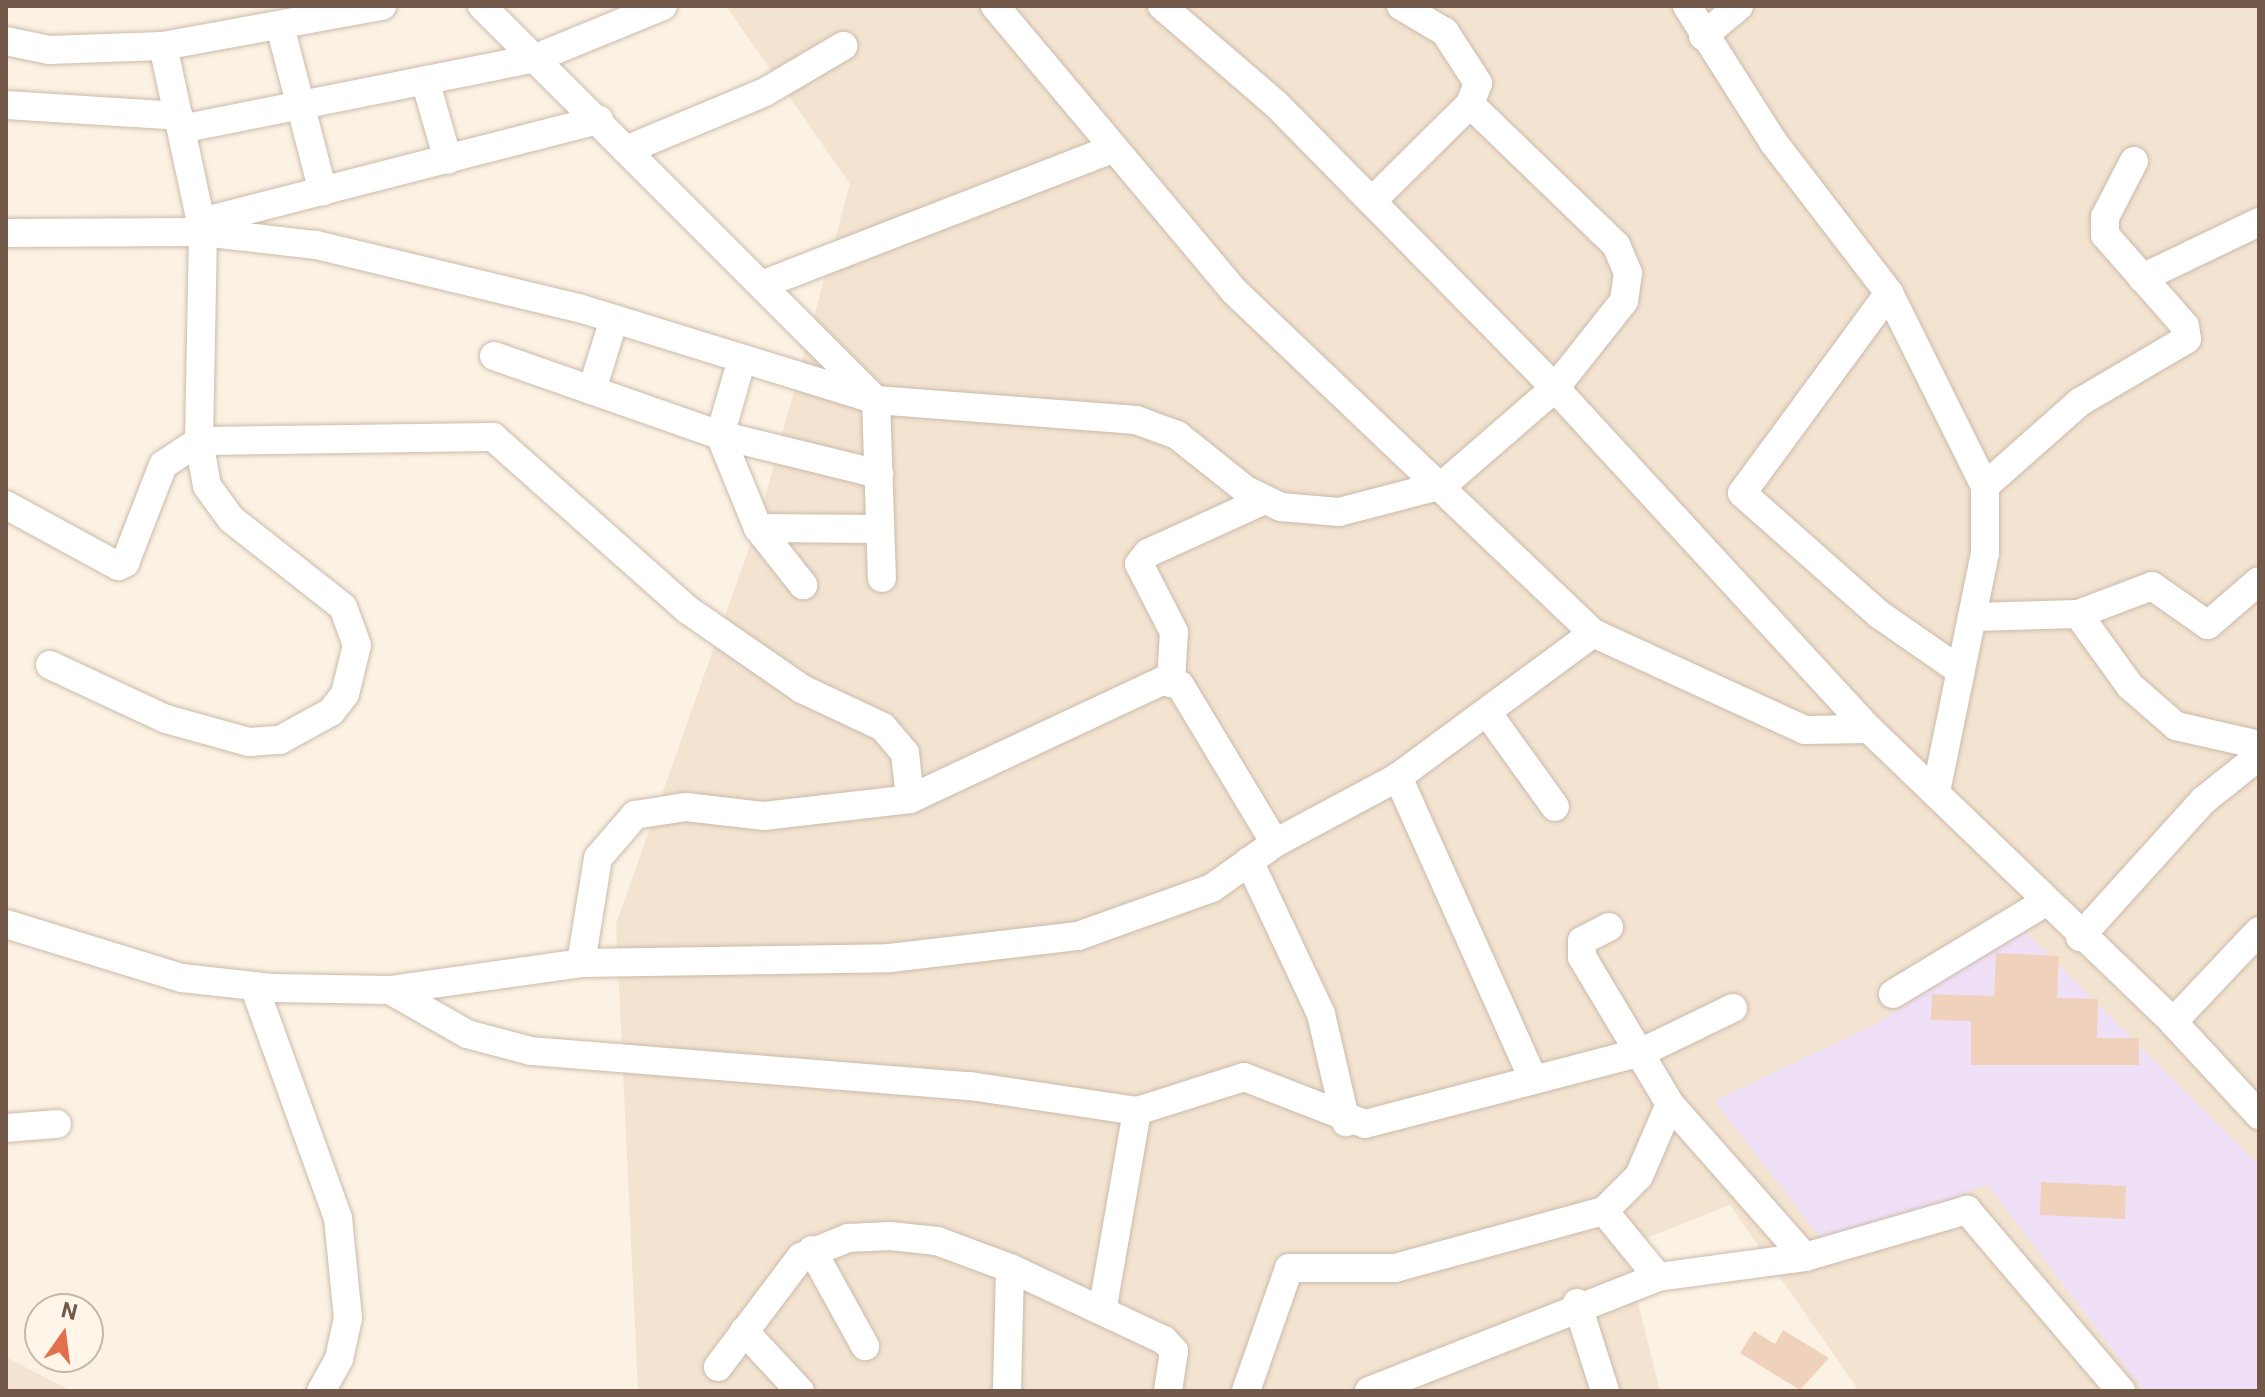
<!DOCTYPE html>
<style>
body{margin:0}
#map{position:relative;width:2265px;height:1397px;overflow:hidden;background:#fbf2e3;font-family:Roboto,sans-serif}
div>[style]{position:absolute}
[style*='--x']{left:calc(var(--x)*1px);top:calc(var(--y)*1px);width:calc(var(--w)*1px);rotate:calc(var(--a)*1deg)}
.residential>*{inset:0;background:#f3e4d2}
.education>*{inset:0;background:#efe0f8}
.building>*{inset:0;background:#f0d1bb}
.roads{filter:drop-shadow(0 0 2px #ccbaaa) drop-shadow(0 0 2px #ccbaaa)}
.minor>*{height:28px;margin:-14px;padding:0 14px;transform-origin:14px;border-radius:14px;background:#fff}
span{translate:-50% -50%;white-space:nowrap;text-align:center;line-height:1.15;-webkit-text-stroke:6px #fff6e9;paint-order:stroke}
.frame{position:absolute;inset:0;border:8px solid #73594a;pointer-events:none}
.north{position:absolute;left:24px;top:1293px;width:80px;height:80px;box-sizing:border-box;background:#fff6e9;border:2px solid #c7b7a9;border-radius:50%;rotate:14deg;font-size:22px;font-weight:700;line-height:32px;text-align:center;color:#73594a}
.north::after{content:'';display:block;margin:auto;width:28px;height:36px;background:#e2704b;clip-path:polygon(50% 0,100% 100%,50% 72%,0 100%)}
</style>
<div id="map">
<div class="residential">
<i style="clip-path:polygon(726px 6px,2259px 6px,2259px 1391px,1859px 1391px,1730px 1205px,1624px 1247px,1660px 1391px,638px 1391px,616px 924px,758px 523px,850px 184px)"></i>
<i style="clip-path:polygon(6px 1357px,71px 1391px,6px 1391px)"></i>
</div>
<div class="education">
<i style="clip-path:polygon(2023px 929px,2259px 1165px,2259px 1391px,2144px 1391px,1987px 1184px,1831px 1251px,1714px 1101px,1876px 1024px)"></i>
</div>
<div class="building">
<i style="clip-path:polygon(1996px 953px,2059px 956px,2057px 998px,2098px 999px,2097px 1038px,2139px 1038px,2139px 1065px,1971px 1065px,1971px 1021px,1931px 1020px,1932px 994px,1994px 996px)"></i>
<i style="clip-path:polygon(2041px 1182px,2126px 1186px,2125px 1219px,2040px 1215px)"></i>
<i style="clip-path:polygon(1783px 1330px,1829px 1358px,1800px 1390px,1740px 1353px,1754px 1331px,1775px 1344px)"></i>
</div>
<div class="roads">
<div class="minor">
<i style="--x:482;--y:6;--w:557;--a:45"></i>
<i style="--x:876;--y:400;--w:261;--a:4.4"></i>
<i style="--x:1136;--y:420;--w:44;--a:20.1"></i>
<i style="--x:1177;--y:435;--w:88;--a:38.6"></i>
<i style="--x:1246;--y:490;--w:39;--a:26"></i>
<i style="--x:1281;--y:507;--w:58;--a:4.9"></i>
<i style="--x:1339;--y:512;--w:107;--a:-14.6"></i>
<i style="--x:1443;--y:485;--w:148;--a:-40.9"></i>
<i style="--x:1555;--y:388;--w:111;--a:-51.6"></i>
<i style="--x:1624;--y:301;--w:28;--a:-82"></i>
<i style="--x:1628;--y:273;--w:30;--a:-113"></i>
<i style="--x:1616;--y:245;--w:203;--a:-136"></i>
<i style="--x:995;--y:6;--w:372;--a:50"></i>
<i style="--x:1234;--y:291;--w:496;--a:43.6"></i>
<i style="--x:1593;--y:633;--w:233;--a:24.6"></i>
<i style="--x:1805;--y:730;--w:64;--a:-0.9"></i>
<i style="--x:1162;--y:6;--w:150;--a:40.7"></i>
<i style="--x:1276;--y:104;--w:398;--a:45.5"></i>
<i style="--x:1555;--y:388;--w:464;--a:47.4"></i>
<i style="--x:1869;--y:729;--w:422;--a:43.9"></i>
<i style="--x:2173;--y:1022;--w:127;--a:47.2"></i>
<i style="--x:1687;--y:6;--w:162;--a:57.6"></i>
<i style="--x:1774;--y:143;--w:189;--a:52.5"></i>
<i style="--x:1889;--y:293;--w:216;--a:63.6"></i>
<i style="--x:1985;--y:486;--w:67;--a:90"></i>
<i style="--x:1985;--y:553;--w:244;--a:101.6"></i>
<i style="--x:280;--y:26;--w:171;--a:75.5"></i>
<i style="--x:1703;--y:36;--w:47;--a:-39.8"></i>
<i style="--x:6;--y:41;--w:44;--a:11.8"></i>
<i style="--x:49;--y:50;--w:114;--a:-2"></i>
<i style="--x:163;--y:46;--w:223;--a:-10.4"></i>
<i style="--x:425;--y:80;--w:83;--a:74"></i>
<i style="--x:6;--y:105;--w:173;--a:3.6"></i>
<i style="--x:181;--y:129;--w:362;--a:-11.3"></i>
<i style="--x:536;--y:58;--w:137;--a:-22.3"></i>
<i style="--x:626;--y:150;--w:151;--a:-22.6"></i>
<i style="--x:765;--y:92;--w:91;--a:-30.5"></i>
<i style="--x:1372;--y:201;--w:138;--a:-44.7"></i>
<i style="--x:1470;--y:104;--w:22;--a:-69"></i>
<i style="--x:1478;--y:83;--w:61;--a:-122.9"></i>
<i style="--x:1445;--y:32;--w:51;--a:-149.4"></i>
<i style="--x:201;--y:222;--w:411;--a:-14.4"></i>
<i style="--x:6;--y:233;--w:197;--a:-0.3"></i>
<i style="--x:203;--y:232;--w:114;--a:6.6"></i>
<i style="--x:316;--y:245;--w:270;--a:13.5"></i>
<i style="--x:579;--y:308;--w:311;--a:17.2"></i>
<i style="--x:876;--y:400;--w:178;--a:88.1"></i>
<i style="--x:2142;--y:278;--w:130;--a:-25.6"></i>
<i style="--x:764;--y:284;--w:370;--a:-21.2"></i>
<i style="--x:1889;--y:293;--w:248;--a:126.3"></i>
<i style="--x:1742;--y:493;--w:184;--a:41.5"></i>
<i style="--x:1880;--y:615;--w:96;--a:34.8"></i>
<i style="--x:494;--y:356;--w:239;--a:19.3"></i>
<i style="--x:720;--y:435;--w:164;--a:13.8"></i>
<i style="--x:742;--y:359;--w:79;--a:106.1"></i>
<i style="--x:720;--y:435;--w:100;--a:67.8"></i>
<i style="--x:758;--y:528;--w:73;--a:51.7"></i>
<i style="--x:592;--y:390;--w:74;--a:-72.8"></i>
<i style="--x:1985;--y:486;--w:127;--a:-41.5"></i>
<i style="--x:2080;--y:402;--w:124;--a:-30.5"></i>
<i style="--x:2187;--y:339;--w:13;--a:-99"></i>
<i style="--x:2185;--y:326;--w:121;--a:-131.3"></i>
<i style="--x:2105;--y:235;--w:18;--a:-90"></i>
<i style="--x:2105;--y:217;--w:63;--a:-62.6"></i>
<i style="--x:6;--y:505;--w:128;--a:28.6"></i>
<i style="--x:118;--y:566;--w:8;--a:-23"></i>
<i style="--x:125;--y:563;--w:105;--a:-68.8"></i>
<i style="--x:163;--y:465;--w:43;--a:-33.7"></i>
<i style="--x:199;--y:441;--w:294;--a:-0.8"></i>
<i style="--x:493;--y:437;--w:261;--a:41.6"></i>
<i style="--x:688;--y:610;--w:139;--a:34.7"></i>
<i style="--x:802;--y:689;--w:89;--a:25.1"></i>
<i style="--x:883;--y:727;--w:34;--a:50"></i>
<i style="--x:905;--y:753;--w:46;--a:83.8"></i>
<i style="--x:758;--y:528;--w:122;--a:0.5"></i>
<i style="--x:2078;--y:614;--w:89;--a:54.2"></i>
<i style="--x:2130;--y:686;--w:61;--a:41"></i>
<i style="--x:2176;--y:726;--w:85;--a:12.9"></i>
<i style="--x:1974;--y:617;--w:104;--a:-1.7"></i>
<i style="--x:2078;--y:614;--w:79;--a:-20.7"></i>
<i style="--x:2152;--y:586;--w:68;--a:34.9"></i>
<i style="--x:2208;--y:625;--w:67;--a:-40.8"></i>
<i style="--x:50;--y:665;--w:128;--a:25"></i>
<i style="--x:166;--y:719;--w:86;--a:15.5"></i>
<i style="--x:249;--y:742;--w:31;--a:-4"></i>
<i style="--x:280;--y:740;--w:58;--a:-28.8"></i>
<i style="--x:331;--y:712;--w:23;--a:-52"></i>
<i style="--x:345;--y:694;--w:50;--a:-76.2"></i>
<i style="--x:357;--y:645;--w:40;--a:-110.2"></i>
<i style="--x:343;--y:607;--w:142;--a:-141.8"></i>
<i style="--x:231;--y:519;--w:41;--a:-126"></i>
<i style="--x:207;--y:486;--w:46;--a:-100.1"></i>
<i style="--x:199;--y:441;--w:209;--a:-88.9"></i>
<i style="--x:203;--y:232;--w:190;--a:-102.1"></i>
<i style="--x:1171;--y:681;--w:49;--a:-86.5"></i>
<i style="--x:1174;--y:632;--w:76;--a:-117.2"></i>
<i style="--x:1139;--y:564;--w:14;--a:-51"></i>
<i style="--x:1148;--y:553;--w:125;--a:-24.5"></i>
<i style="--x:1489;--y:715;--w:113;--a:54.3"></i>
<i style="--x:1398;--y:777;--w:326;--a:65.9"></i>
<i style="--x:1249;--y:861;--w:169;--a:64.8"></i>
<i style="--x:1321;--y:1014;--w:111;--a:77"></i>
<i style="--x:6;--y:924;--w:184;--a:17.1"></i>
<i style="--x:182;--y:978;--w:92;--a:6.3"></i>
<i style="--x:273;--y:988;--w:117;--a:1"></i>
<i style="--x:390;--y:990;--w:193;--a:-8"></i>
<i style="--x:581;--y:963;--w:309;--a:-0.9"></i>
<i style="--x:890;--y:958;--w:189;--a:-6.7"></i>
<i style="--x:1078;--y:936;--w:142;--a:-19.7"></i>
<i style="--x:1212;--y:888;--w:77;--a:-35.5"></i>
<i style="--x:1275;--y:843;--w:140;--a:-28.2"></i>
<i style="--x:1398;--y:777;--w:242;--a:-36.4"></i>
<i style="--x:1609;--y:927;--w:30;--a:153"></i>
<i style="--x:1582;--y:941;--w:16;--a:90"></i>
<i style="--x:1582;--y:957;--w:171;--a:59.1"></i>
<i style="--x:1670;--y:1104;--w:204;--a:48.6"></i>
<i style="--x:2080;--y:937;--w:185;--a:-47.9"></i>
<i style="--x:2204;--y:800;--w:70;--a:-38.7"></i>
<i style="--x:581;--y:963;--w:106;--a:-80.8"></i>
<i style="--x:598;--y:858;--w:57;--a:-49.3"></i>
<i style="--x:635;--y:815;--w:52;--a:-8.9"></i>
<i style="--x:686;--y:807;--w:79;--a:6.6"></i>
<i style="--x:764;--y:816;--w:147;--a:-6.6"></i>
<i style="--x:910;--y:799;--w:278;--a:-25.1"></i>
<i style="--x:1162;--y:681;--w:18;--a:13"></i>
<i style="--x:1180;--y:685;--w:184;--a:59"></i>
<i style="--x:254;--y:986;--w:247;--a:70.1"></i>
<i style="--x:338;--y:1218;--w:100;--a:84.3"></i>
<i style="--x:348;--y:1318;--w:42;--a:102.4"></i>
<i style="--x:339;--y:1359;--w:37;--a:119"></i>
<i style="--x:390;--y:990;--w:89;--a:29.7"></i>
<i style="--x:467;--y:1034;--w:66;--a:14.9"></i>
<i style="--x:531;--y:1051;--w:440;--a:4.6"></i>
<i style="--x:970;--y:1086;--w:169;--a:8.5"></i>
<i style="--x:1137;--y:1111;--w:112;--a:-17.6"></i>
<i style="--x:1244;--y:1077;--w:130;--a:21.2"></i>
<i style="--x:1365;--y:1124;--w:286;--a:-14.6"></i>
<i style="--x:1642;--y:1052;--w:101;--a:-25.8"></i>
<i style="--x:1893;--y:994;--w:176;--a:-31.1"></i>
<i style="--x:2173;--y:1022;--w:125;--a:-46.6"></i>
<i style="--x:6;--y:1128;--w:51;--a:-4.5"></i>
<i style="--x:1604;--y:1211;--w:85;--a:50.7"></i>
<i style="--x:812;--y:1250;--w:110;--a:61.1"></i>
<i style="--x:1577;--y:1303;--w:92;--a:72.3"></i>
<i style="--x:1103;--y:1306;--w:198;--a:-80.1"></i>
<i style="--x:744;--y:1331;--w:82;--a:47"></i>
<i style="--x:718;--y:1367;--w:138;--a:-53"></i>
<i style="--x:801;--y:1257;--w:51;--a:-22"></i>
<i style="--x:848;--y:1238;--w:42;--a:-2.7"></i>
<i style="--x:890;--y:1236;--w:47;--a:6.1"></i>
<i style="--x:937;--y:1241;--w:78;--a:20.3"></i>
<i style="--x:1010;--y:1268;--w:170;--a:25.1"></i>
<i style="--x:1164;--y:1340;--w:15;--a:48"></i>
<i style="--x:1174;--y:1351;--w:40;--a:98.5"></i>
<i style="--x:1007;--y:1391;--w:123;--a:-88.6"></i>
<i style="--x:1246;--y:1391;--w:130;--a:-70.7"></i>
<i style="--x:1289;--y:1268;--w:106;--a:0"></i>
<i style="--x:1395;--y:1268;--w:217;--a:-15.3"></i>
<i style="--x:1604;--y:1211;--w:49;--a:-45"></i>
<i style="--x:1639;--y:1176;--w:78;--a:-66.7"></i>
<i style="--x:1369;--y:1391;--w:311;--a:-21.5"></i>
<i style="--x:1658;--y:1277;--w:148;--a:-7.7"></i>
<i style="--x:1805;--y:1257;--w:169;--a:-16.2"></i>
<i style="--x:1967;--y:1210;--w:238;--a:49.6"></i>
</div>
</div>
<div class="frame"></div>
<div class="north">N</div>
</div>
